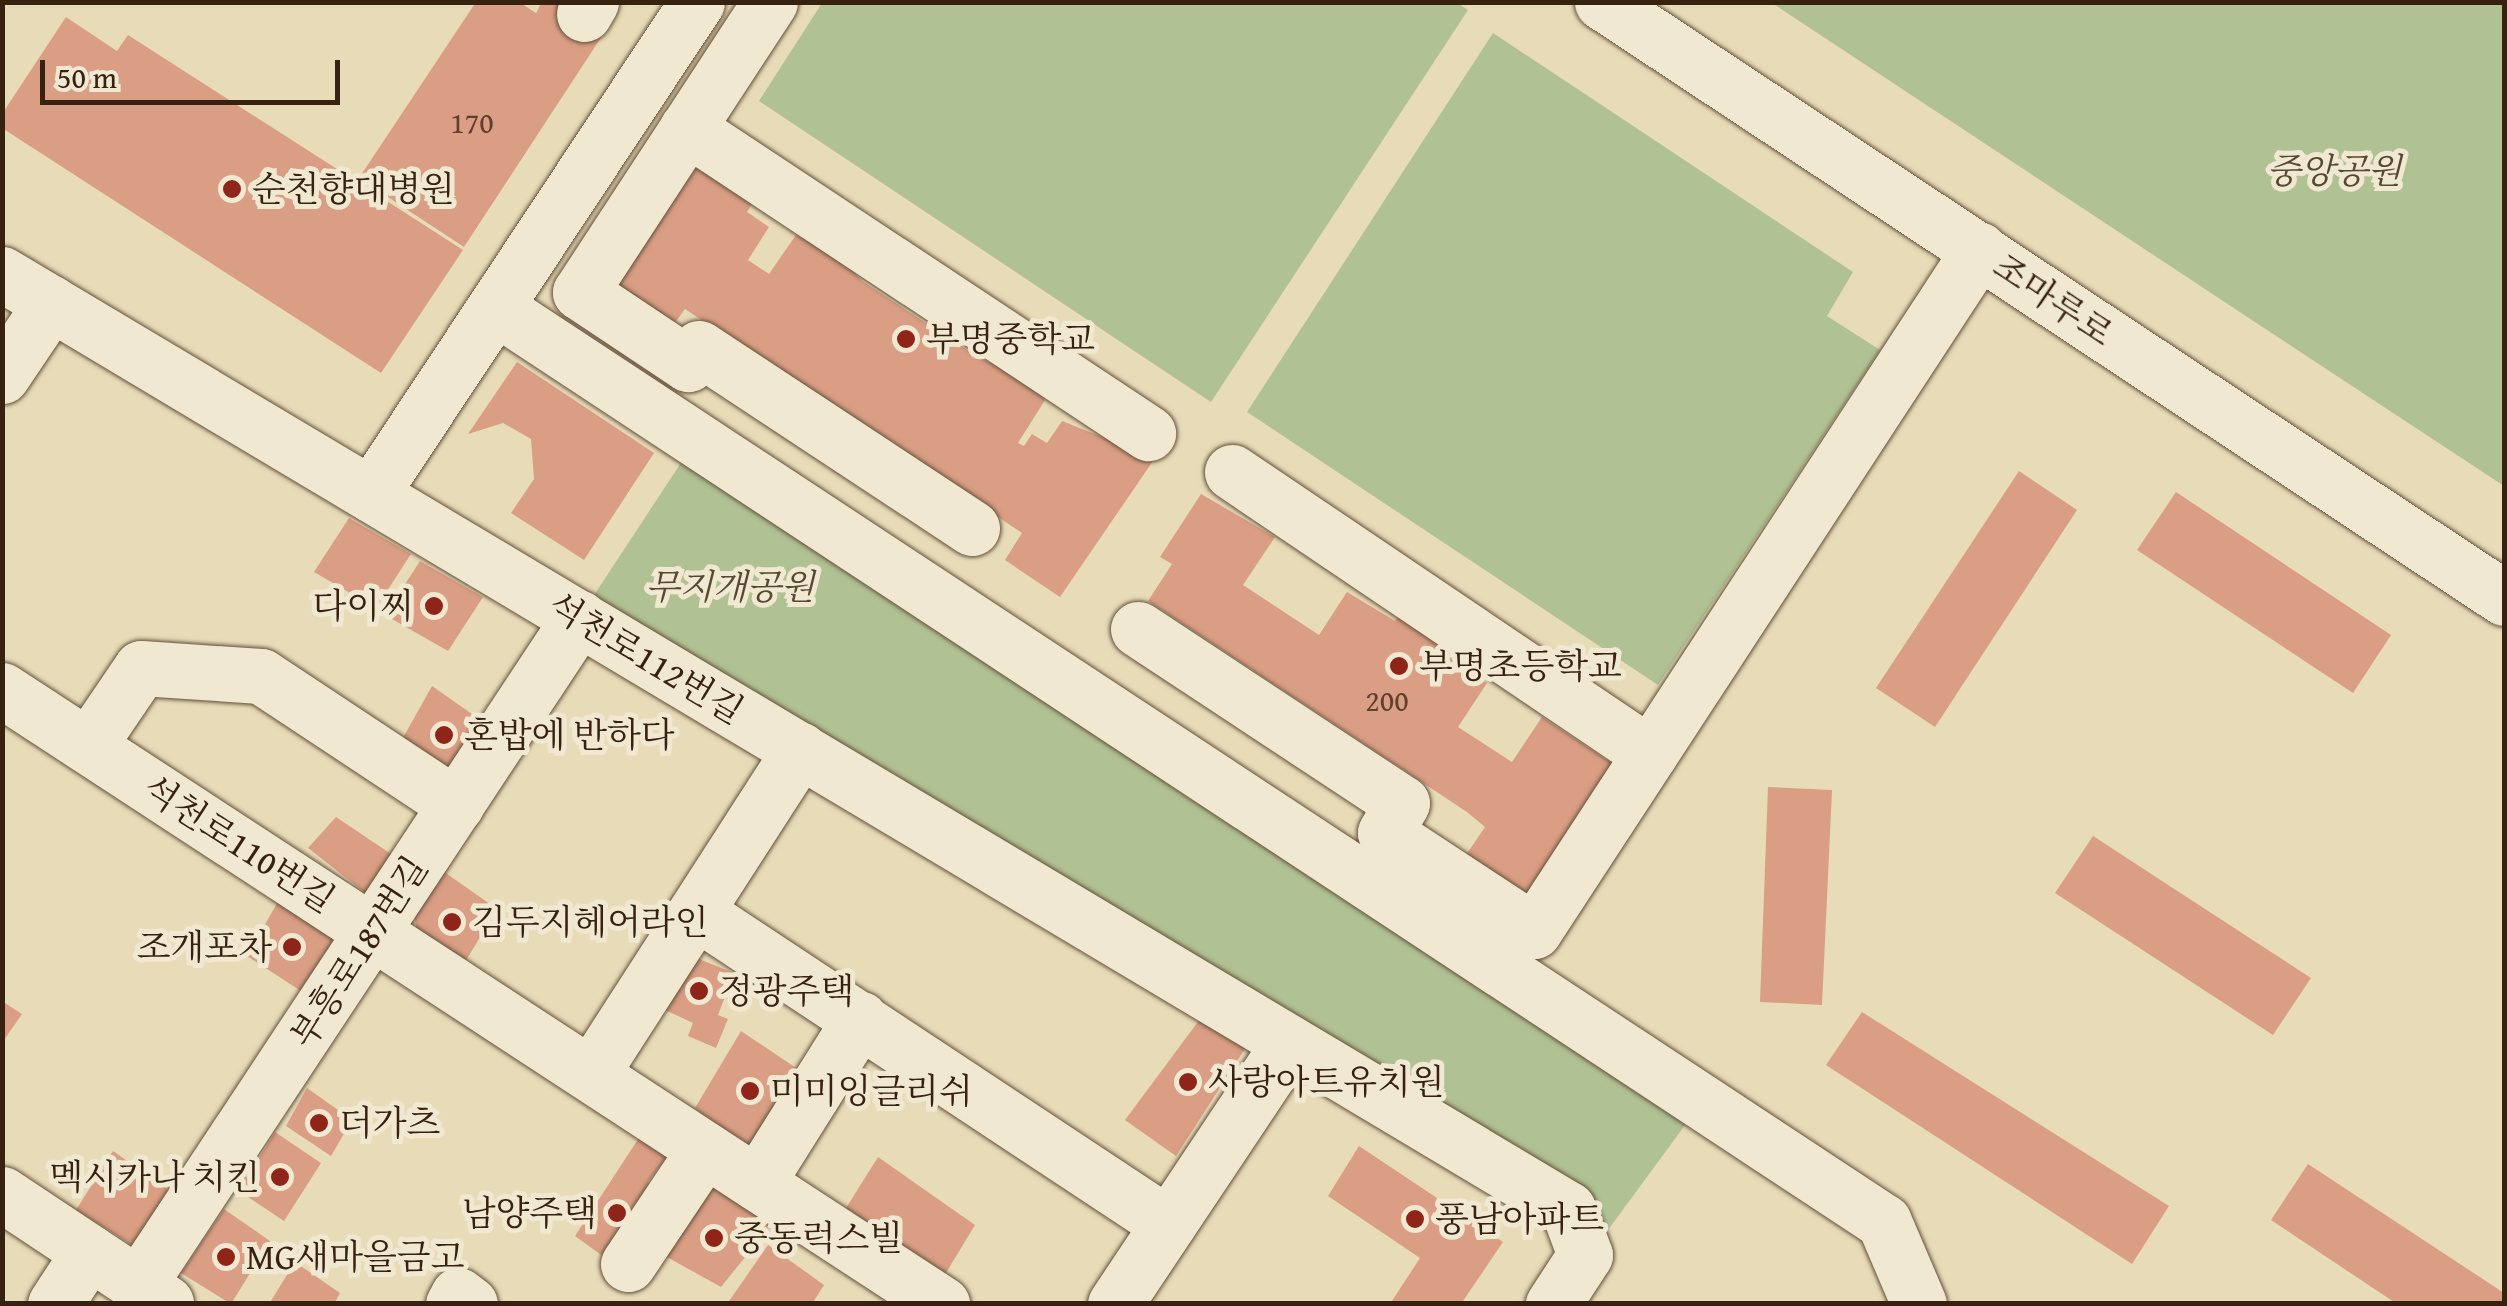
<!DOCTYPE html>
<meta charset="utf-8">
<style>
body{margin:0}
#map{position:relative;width:2507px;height:1306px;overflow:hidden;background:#e8dbb8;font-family:"Gentium Book Plus","Noto Serif KR",serif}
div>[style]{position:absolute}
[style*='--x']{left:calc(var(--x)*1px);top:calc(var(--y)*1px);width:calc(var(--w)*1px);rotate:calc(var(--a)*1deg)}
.green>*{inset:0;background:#b0c193}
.building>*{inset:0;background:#da9e84}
.roads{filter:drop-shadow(0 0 2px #635039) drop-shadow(0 0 2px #635039)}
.minor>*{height:55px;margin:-27.5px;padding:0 27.5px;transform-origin:27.5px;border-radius:27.5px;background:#f0e8d1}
.dots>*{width:28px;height:28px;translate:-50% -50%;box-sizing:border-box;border:5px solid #f0e8d1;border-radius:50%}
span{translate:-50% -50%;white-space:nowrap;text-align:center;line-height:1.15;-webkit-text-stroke:10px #f0e8d1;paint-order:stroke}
.number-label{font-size:30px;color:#60402c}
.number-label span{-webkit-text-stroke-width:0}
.park-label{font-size:35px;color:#554930;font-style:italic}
.poi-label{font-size:35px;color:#37210f}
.left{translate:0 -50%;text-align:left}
.right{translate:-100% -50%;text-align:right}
.street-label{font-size:35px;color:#37210f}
.frame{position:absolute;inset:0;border:5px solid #37210f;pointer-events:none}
.scale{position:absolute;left:40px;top:60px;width:300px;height:45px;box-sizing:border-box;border:5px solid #37210f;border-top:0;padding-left:12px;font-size:30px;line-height:35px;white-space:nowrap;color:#37210f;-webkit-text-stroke:8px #f0e8d1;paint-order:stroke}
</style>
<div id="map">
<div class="green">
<i style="clip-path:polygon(1456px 2px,1468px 10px,1211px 402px,759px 101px,822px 3px)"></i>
<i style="clip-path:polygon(1772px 3px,2504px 3px,2504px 486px,2264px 328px)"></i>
<i style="clip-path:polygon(1493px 33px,1853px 272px,1827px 316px,1880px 350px,1658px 685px,1247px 412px)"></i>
<i style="clip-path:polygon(696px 440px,1702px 1102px,1608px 1230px,579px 618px)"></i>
</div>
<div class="building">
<i style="clip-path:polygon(476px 2px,519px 2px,536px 13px,542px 2px,563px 2px,606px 30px,464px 247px,359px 178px)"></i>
<i style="clip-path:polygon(66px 17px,117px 51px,128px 35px,463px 250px,381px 373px,2px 128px,2px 114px)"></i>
<i style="clip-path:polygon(702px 157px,754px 201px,747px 212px,769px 227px,748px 260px,769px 274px,796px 235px,839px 257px,862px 281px,976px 356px,1026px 380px,1045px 400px,1018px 443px,1024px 446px,1032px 434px,1047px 443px,1062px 421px,1155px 458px,1060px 597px,1005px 560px,1022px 533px,685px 309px,666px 335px,609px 299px)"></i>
<i style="clip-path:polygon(517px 362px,654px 453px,584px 560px,511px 513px,534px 479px,531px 439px,503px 423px,468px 434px)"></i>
<i style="clip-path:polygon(2019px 471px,2077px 510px,1935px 727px,1876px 688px)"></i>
<i style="clip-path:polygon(2176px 492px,2391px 635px,2353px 693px,2137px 550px)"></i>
<i style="clip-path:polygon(1201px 494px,1275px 537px,1243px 585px,1319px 635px,1347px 592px,1395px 621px,1404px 608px,1450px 638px,1441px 652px,1487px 683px,1458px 727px,1512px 762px,1542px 717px,1613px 764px,1532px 902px,1466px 855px,1485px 827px,1467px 812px,1148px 601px,1172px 564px,1160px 557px)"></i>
<i style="clip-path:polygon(349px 518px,411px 554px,376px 608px,314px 572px)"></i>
<i style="clip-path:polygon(420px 561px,483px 597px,448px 651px,385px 615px)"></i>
<i style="clip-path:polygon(432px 686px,489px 726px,456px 781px,399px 745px)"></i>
<i style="clip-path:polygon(1768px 787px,1832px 790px,1822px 1005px,1760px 1002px)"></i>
<i style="clip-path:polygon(336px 817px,397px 858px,372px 898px,308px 848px)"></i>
<i style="clip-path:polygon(2093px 836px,2311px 978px,2273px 1035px,2055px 893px)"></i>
<i style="clip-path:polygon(440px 869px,497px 909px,465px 962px,417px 935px,413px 904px)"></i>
<i style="clip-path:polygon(280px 898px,337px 938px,304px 993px,247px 956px)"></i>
<i style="clip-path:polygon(689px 955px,734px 973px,718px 1015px,728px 1019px,716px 1048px,688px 1036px,693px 1023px,663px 1009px)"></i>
<i style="clip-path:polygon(2px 1001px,22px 1014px,2px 1043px)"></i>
<i style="clip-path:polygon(1862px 1012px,2169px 1206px,2132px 1264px,1826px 1065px)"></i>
<i style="clip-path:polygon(1203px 1015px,1248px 1044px,1176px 1156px,1125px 1120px)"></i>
<i style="clip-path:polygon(741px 1031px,805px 1074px,752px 1155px,695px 1108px)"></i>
<i style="clip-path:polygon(307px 1088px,352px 1120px,331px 1156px,286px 1126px)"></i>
<i style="clip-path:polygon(646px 1127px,673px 1149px,648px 1182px,658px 1190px,611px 1262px,575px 1236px)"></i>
<i style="clip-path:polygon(275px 1132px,321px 1163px,284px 1221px,239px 1191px)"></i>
<i style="clip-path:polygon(1359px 1146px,1503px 1242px,1461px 1304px,1390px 1304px,1420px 1258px,1328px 1196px)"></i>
<i style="clip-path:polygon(113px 1151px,170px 1191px,134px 1246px,76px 1210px)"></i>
<i style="clip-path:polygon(878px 1157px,975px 1225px,938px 1286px,841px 1216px)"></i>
<i style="clip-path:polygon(2308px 1164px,2504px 1293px,2504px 1304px,2397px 1304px,2271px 1220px)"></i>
<i style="clip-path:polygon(713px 1178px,771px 1225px,721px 1287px,656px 1251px)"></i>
<i style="clip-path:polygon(224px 1209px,270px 1241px,231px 1304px,181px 1273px)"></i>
<i style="clip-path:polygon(768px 1245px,824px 1285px,812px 1304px,727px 1304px)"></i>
<i style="clip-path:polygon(295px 1262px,340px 1293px,334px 1304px,269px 1304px)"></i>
</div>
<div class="roads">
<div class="minor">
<i style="--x:770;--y:2;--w:347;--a:123.2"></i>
<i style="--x:580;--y:292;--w:130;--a:33.7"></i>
<i style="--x:688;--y:364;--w:19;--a:-55"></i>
<i style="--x:699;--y:348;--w:327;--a:33.4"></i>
<i style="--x:1602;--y:2;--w:1081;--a:33.45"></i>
<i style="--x:584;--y:14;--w:14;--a:-60"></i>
<i style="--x:687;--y:128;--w:553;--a:33.49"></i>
<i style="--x:2;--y:274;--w:1824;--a:30.84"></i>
<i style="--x:1568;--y:1209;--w:49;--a:69.7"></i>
<i style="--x:1585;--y:1255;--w:59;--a:123.1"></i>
<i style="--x:495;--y:307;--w:1663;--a:33.37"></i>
<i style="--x:1884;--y:1222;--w:89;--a:66.9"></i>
<i style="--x:2;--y:376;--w:88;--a:-56.1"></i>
<i style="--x:1232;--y:472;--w:504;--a:34.01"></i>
<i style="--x:371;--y:494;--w:590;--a:-56.47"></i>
<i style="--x:1138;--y:629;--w:316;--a:33.4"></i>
<i style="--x:1402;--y:803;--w:34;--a:120"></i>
<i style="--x:1385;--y:833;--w:178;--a:33.3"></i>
<i style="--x:1534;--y:931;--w:814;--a:-56.84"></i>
<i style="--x:2;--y:690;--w:1123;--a:33.15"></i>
<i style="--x:88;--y:746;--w:94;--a:-55.8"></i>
<i style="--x:141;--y:668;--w:120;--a:3.8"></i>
<i style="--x:261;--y:676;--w:234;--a:33.5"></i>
<i style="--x:696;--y:912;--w:566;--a:33.47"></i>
<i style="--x:591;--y:1074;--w:386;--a:-57.2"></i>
<i style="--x:757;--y:1183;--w:194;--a:-57.9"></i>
<i style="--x:2;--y:1194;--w:197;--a:33.6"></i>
<i style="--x:628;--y:1264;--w:138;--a:-56.2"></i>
<i style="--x:138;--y:1285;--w:800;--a:-56.53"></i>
<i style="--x:55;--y:1304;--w:62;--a:-56.8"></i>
<i style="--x:453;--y:1304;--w:10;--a:-61"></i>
<i style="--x:458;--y:1295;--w:15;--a:37"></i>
<i style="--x:1115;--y:1304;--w:314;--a:-56.3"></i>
</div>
</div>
<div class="dots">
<i style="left:232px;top:189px;background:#8f2418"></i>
<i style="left:906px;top:339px;background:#8f2418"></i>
<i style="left:434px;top:606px;background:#8f2418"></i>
<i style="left:1399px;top:666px;background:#8f2418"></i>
<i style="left:444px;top:735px;background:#8f2418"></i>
<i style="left:452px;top:922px;background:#8f2418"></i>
<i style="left:292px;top:947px;background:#8f2418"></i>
<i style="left:699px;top:991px;background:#8f2418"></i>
<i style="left:1188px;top:1082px;background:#8f2418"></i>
<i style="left:750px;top:1091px;background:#8f2418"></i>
<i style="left:319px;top:1123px;background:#8f2418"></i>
<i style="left:280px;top:1177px;background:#8f2418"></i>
<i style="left:617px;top:1213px;background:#8f2418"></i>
<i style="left:1415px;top:1219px;background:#8f2418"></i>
<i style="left:714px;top:1238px;background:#8f2418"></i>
<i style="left:226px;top:1257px;background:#8f2418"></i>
</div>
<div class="number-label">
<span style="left:472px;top:122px">170</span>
<span style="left:1387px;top:700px">200</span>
</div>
<div class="park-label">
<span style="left:2334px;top:171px">중앙공원</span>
<span style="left:730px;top:587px">무지개공원</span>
</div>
<div class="poi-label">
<span class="left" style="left:252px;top:189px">순천향대병원</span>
<span class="left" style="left:926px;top:339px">부명중학교</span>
<span class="right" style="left:414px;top:606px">다이찌</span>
<span class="left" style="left:1419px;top:666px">부명초등학교</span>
<span class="left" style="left:464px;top:735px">혼밥에 반하다</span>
<span class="left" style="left:472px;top:922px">김두지헤어라인</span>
<span class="right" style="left:272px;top:947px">조개포차</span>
<span class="left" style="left:719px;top:991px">정광주택</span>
<span class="left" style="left:1208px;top:1082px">사랑아트유치원</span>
<span class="left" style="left:770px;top:1091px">미미잉글리쉬</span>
<span class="left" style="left:339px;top:1123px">더가츠</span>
<span class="right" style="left:260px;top:1177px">멕시카나 치킨</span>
<span class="right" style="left:597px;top:1213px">남양주택</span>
<span class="left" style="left:1435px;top:1219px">풍남아파트</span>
<span class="left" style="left:734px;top:1238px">중동럭스빌</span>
<span class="left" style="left:246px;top:1257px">MG새마을금고</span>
</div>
<div class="street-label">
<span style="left:2053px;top:300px;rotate:34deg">조마루로</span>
<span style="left:646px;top:658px;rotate:31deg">석천로112번길</span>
<span style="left:239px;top:844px;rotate:33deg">석천로110번길</span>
<span style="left:359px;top:952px;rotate:-57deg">부흥로187번길</span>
</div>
<div class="frame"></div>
<div class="scale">50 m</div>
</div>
